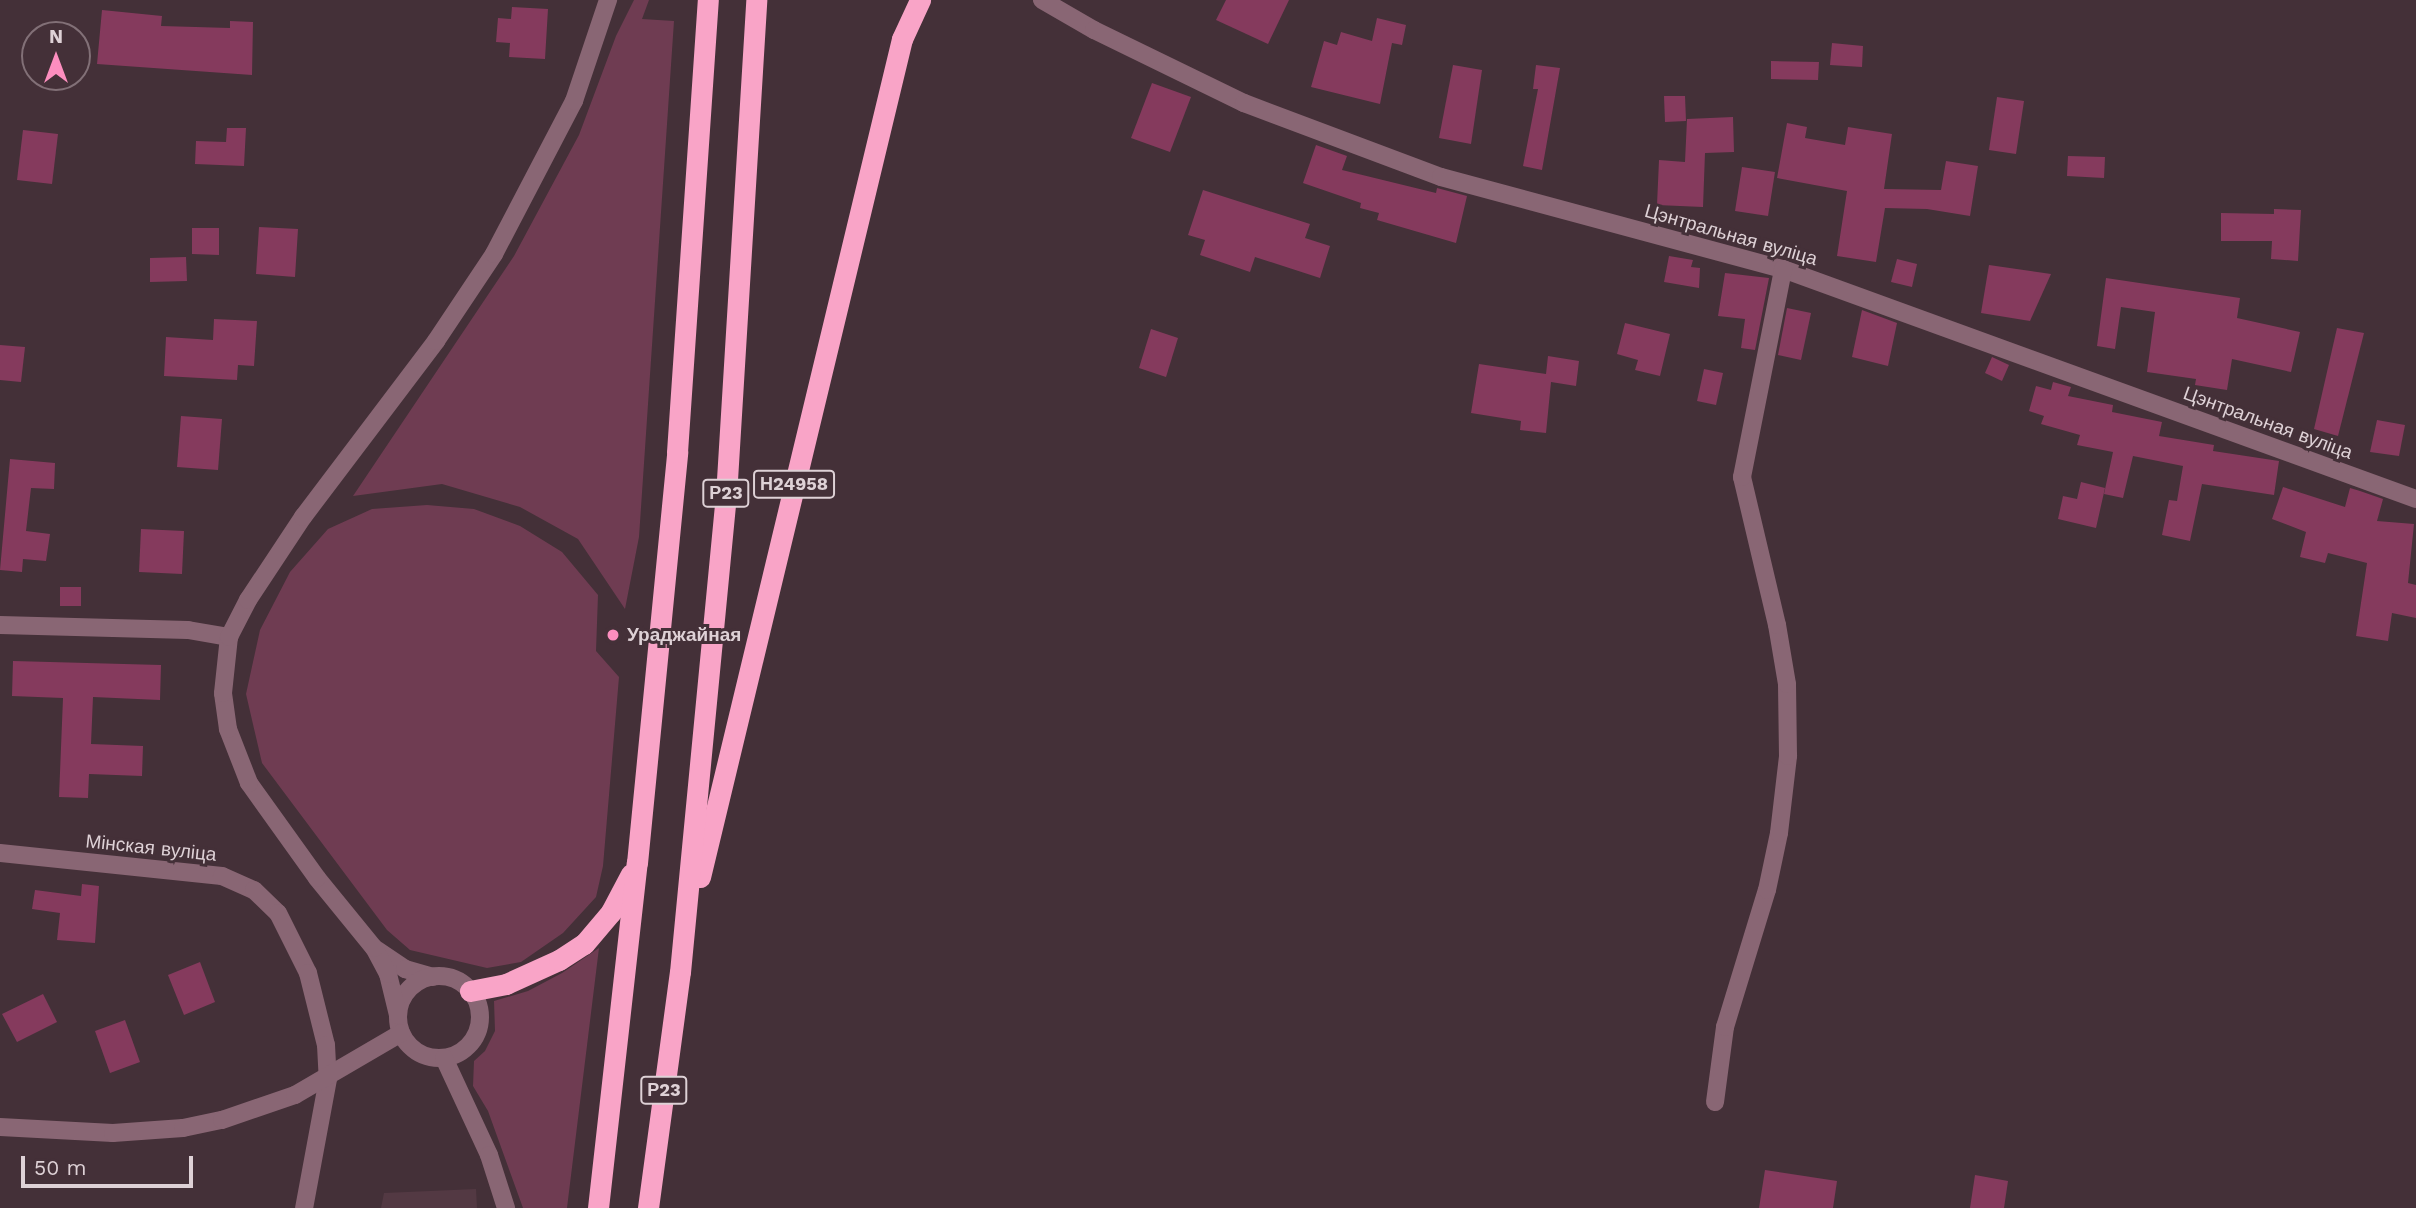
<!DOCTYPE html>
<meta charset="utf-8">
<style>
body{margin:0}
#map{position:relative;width:2416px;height:1208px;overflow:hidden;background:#443038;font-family:"Work Sans",sans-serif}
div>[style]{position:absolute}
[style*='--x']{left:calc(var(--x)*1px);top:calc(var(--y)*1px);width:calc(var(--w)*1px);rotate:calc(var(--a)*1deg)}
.built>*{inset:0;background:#533943}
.green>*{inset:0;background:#6f3c52}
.building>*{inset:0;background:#853a5d}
.minor>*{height:18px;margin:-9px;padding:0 9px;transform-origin:9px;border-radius:9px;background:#896674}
.minor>.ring{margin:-9px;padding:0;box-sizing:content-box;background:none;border:18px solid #896674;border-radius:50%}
.highway>*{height:21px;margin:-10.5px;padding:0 10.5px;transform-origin:10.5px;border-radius:10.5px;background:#f9a4c7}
.dots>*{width:19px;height:19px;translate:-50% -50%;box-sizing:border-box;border:4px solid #443038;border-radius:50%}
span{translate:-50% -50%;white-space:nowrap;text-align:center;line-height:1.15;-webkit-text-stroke:6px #443038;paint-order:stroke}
.shield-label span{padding:2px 5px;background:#443038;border:2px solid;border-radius:5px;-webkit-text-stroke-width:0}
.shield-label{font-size:18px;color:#ded1d6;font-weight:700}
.street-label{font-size:19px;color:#ded1d6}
.poi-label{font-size:19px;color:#ded1d6;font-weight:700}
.left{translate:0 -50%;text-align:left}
.north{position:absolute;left:21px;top:21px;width:70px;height:70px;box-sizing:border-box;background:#443038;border:2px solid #827077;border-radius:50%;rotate:0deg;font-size:19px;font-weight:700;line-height:28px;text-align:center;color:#ded1d6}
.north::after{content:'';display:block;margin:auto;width:24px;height:32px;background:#fd8ebf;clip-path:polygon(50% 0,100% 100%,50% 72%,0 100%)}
.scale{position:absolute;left:21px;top:1156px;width:172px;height:32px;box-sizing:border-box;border:4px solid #ded1d6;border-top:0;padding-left:9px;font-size:21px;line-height:24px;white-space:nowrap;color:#ded1d6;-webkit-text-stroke:5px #443038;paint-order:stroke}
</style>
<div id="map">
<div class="built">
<i style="clip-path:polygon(476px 1189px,477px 1208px,381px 1208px,384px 1193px)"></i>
</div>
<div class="green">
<i style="clip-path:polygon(634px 0,649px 0,642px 19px,674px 21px,639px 537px,625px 609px,578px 539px,520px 507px,442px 484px,353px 496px,514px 256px,579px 135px,616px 36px)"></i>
<i style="clip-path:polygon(427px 505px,474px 509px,520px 526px,562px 552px,598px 595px,596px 651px,619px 677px,603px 866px,596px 897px,563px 933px,521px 962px,487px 968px,410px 950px,387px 930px,262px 763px,246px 694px,260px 630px,290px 572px,328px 529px,372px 509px)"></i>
<i style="clip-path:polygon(599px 948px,567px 1208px,523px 1208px,488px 1111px,473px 1086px,474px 1061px,485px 1051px,495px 1031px,494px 1001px,528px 991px,562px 973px)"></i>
</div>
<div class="building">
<i style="clip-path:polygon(1226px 0,1289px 0,1268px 44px,1216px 20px)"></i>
<i style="clip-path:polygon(512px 7px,548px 9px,545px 59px,509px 57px,510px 43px,496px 42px,498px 18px,511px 19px)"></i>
<i style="clip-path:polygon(102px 10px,162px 16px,161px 26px,230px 28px,230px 21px,253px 22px,252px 75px,97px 64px)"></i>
<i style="clip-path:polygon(1377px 18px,1406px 25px,1402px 45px,1392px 43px,1380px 104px,1311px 87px,1324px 41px,1337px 45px,1341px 32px,1372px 41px)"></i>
<i style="clip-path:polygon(1832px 43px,1863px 46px,1862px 67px,1830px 65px)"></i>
<i style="clip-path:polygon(1771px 61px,1819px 62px,1818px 80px,1771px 79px)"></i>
<i style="clip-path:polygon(1453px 65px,1482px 70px,1471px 144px,1439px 138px)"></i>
<i style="clip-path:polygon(1536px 65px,1560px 68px,1542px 170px,1523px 166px,1538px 89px,1533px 89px)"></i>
<i style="clip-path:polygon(1152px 83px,1191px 97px,1170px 152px,1131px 138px)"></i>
<i style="clip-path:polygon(1664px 96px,1685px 96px,1686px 121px,1665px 122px)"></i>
<i style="clip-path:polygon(1997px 97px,2024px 101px,2016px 154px,1989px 150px)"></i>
<i style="clip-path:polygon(1733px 117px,1734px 152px,1705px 153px,1703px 207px,1657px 205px,1659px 160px,1685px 162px,1687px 119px)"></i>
<i style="clip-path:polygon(1787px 123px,1807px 127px,1805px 138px,1845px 145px,1848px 127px,1892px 134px,1884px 189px,1941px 190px,1946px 161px,1978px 166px,1970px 216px,1927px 209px,1885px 208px,1876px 262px,1837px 256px,1847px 191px,1777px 178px)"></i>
<i style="clip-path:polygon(227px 128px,246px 128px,244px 166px,195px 164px,196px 141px,226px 142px)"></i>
<i style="clip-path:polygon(23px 130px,58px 134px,52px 184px,17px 180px)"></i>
<i style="clip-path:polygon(1316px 145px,1347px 156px,1342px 170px,1436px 193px,1437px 188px,1467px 196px,1456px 243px,1377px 220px,1379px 213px,1360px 208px,1361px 203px,1303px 183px)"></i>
<i style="clip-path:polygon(2068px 156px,2105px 157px,2104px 178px,2067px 176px)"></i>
<i style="clip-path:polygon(1742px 167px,1775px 172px,1768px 216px,1735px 211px)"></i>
<i style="clip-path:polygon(1203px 190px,1310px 224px,1305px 238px,1330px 246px,1320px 278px,1255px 257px,1250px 272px,1200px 255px,1205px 240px,1188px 235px)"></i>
<i style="clip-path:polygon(2274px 209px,2301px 210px,2298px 261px,2271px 259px,2272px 241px,2221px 241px,2221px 213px,2274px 214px)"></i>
<i style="clip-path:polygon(259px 227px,298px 229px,295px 277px,256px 274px)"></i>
<i style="clip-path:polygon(192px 228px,219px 228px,219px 255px,192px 254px)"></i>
<i style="clip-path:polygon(1669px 256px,1693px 260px,1691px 267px,1700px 268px,1699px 288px,1664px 282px)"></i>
<i style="clip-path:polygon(186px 257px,187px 281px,150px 282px,150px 258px)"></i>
<i style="clip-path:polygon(1897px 259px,1917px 264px,1912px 287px,1891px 282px)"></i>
<i style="clip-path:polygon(1989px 265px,2051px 274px,2030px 321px,1981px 313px)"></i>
<i style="clip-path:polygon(1725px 273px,1769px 278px,1755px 350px,1741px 348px,1745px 319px,1718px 316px)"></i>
<i style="clip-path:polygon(2106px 278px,2240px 298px,2237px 318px,2300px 332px,2291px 372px,2232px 359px,2227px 390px,2195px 385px,2196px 379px,2147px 372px,2155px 312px,2121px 307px,2115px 349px,2097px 346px)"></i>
<i style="clip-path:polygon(1787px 308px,1811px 313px,1801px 360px,1778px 355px)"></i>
<i style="clip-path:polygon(1862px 310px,1897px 323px,1888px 366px,1852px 357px)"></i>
<i style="clip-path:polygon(214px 319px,257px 321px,254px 366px,238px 365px,237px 380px,164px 376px,166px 337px,213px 340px)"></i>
<i style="clip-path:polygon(1625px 323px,1670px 334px,1660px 376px,1635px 370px,1638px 360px,1617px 354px)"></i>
<i style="clip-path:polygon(2337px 328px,2364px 333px,2338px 436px,2314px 429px)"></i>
<i style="clip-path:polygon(1151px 329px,1178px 338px,1166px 377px,1139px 368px)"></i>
<i style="clip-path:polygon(0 345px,25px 347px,21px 382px,0 380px)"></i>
<i style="clip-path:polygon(1548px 356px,1579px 361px,1576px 386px,1551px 382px,1546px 433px,1520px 430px,1521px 421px,1471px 413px,1479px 364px,1546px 374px)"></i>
<i style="clip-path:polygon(1992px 357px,2009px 365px,2002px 381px,1985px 373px)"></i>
<i style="clip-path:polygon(1704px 369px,1723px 373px,1716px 405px,1697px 401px)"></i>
<i style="clip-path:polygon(2053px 382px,2071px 387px,2068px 396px,2113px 405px,2112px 412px,2162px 422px,2159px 436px,2214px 445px,2213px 451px,2279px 461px,2274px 495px,2202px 484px,2190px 541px,2162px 535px,2169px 500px,2177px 501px,2183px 466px,2133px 456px,2123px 498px,2104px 494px,2113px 452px,2077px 445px,2080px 435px,2041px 424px,2044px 416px,2029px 411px,2036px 386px,2051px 390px)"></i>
<i style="clip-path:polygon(181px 416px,222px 419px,218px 470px,177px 467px)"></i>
<i style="clip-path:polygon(2377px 420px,2405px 425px,2399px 456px,2370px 452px)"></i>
<i style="clip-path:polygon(10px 459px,55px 463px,54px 489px,31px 488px,26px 531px,50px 534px,46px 561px,23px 559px,22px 572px,0 570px)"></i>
<i style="clip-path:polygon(2081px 482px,2105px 488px,2096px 528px,2058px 519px,2063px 496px,2077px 499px)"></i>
<i style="clip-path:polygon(2283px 487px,2345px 507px,2350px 488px,2360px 491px,2383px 499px,2377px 521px,2414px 524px,2408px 583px,2416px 585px,2416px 618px,2392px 613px,2388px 641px,2356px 636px,2367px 563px,2328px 553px,2325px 563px,2300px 557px,2306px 532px,2272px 519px)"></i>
<i style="clip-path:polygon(141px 529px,184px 531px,182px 574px,139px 572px)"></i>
<i style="clip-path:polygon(60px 587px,81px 587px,81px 606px,60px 606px)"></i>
<i style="clip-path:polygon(13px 661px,161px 665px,160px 700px,93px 697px,91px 744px,143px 746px,142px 776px,89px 774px,88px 798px,59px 797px,63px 698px,12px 696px)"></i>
<i style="clip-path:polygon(82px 884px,99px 886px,95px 943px,57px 940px,60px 913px,32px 909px,35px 890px,81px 896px)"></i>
<i style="clip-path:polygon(200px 962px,215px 1002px,184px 1015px,168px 975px)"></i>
<i style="clip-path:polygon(43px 994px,57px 1022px,17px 1042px,2px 1014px)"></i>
<i style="clip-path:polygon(125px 1020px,140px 1062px,110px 1073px,95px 1031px)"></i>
<i style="clip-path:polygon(1765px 1170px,1837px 1181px,1833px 1208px,1759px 1208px)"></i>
<i style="clip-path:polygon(1975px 1175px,2008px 1181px,2004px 1208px,1970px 1208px)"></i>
</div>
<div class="minor">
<i style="--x:1042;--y:0;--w:60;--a:30"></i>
<i style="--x:1094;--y:30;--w:167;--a:26"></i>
<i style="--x:1244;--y:103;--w:210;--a:20.6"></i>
<i style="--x:1441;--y:177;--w:354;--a:15.1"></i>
<i style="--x:1783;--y:269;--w:673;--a:19.97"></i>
<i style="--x:0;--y:625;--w:188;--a:1.5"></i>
<i style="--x:188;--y:630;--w:42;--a:9.7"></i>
<i style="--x:0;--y:853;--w:223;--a:5.9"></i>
<i style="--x:222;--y:876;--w:35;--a:24"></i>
<i style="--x:254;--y:890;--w:33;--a:44"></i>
<i style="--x:278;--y:913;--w:67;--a:63.4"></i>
<i style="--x:308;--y:973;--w:74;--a:76"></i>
<i style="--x:326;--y:1045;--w:34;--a:87"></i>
<i style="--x:328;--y:1079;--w:131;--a:100.5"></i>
<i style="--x:377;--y:950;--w:34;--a:34"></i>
<i style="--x:405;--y:969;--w:29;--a:16"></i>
<i class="ring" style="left:398px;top:976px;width:64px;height:64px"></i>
<i style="--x:398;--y:1015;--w:42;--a:-103.7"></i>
<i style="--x:388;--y:974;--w:30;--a:-118"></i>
<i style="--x:374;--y:948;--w:90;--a:-129.2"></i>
<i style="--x:317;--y:878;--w:117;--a:-125.6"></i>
<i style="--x:249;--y:783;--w:58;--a:-111.3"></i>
<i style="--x:228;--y:729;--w:36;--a:-98"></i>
<i style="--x:223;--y:693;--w:56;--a:-83.9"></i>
<i style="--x:229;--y:637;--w:42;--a:-62.8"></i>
<i style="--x:248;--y:600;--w:100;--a:-56.5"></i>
<i style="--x:303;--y:517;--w:221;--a:-52.9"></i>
<i style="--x:436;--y:341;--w:105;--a:-56.3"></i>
<i style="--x:494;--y:254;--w:173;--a:-62.4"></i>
<i style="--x:574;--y:101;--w:107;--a:-71.4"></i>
<i style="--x:444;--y:1058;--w:107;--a:65.1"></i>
<i style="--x:489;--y:1155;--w:56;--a:72.2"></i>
<i style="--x:1715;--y:1102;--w:76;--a:-82.4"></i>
<i style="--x:1725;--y:1027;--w:143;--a:-73"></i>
<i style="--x:1767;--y:890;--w:58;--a:-78.1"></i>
<i style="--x:1779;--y:833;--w:78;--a:-83.3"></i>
<i style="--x:1788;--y:756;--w:72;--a:-90.8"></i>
<i style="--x:1787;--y:684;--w:60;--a:-99.6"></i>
<i style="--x:1777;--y:625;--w:152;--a:-103.3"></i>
<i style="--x:1742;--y:477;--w:212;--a:-78.8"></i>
<i style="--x:0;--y:1127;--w:113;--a:3"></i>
<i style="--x:113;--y:1133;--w:70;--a:-4.1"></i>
<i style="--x:183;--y:1128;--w:40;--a:-12"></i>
<i style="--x:222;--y:1120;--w:77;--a:-18.9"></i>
<i style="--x:295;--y:1095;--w:123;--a:-30.3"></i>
</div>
<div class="highway">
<i style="--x:700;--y:877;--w:862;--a:-76.45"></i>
<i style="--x:902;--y:39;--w:43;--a:-65.2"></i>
<i style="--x:470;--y:991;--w:37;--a:-11"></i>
<i style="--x:506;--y:984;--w:58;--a:-24.4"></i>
<i style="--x:559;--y:960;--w:30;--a:-33"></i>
<i style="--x:584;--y:944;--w:42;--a:-49.8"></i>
<i style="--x:611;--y:912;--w:43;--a:-62.2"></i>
<i style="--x:598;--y:1208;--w:347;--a:-83.6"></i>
<i style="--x:637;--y:863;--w:413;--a:-84.4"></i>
<i style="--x:677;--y:452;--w:453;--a:-86.1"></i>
<i style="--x:648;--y:1208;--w:238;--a:-82.3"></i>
<i style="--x:680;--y:972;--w:478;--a:-84.5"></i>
<i style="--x:726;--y:496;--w:497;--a:-86.5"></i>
</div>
<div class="dots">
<i style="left:613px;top:635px;background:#fd8ebf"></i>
</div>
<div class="shield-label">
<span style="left:794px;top:484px">Н24958</span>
<span style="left:726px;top:493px">Р23</span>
<span style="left:664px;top:1090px">Р23</span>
</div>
<div class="street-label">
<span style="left:1731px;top:235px;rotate:16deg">Цэнтральная вуліца</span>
<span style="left:2268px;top:423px;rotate:20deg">Цэнтральная вуліца</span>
<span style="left:151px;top:848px;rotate:6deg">Мінская вуліца</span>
</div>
<div class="poi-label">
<span class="left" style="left:627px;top:635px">Ураджайная</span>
</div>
<div class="north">N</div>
<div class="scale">50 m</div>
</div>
